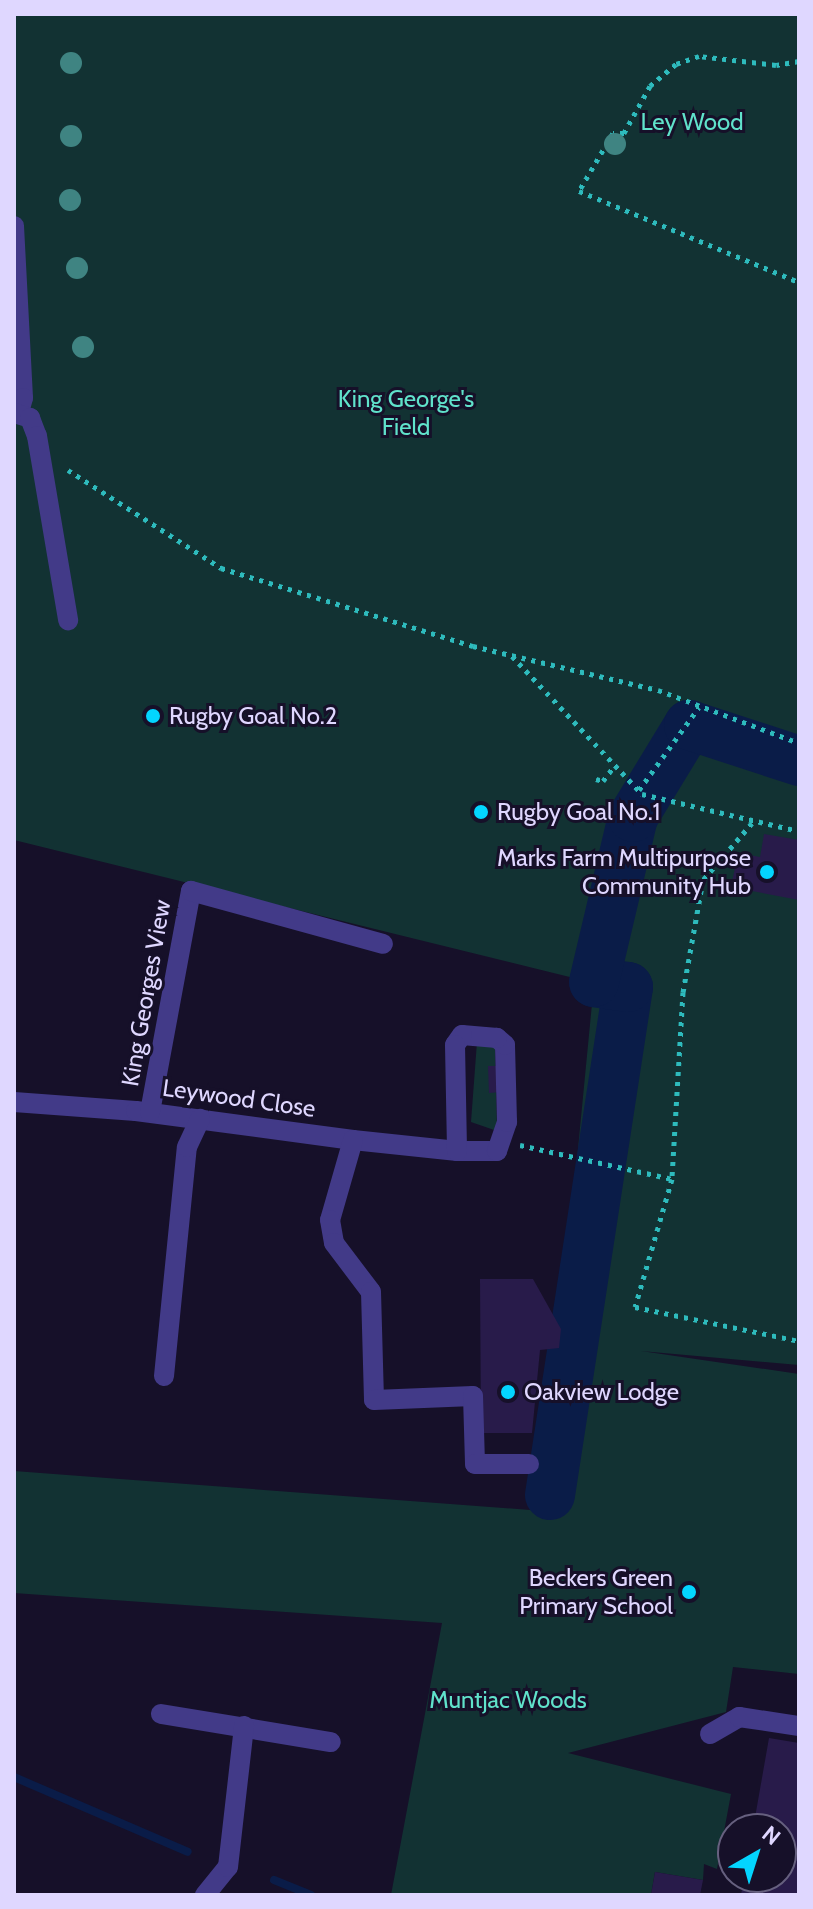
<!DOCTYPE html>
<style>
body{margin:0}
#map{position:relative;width:813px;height:1909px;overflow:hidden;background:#161029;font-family:Cabin,sans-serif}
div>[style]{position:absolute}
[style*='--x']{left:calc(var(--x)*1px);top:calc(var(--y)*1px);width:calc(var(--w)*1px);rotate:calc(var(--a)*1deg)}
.green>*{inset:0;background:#123233}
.stream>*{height:8px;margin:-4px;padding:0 4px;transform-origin:4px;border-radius:4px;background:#0a1c48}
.river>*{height:50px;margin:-25px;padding:0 25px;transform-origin:25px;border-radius:25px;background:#0a1c48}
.building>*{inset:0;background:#281b4a}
.path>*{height:5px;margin-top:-2.5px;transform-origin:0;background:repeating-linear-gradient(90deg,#2ebbbd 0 4px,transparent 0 10px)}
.minor>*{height:20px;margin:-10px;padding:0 10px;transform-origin:10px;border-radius:10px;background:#423a88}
.trees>*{width:22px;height:22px;margin:-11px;border-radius:50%;background:#3f8482}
.dots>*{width:22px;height:22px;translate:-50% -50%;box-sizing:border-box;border:4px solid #161029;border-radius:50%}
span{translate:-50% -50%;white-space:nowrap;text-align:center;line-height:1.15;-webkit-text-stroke:6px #161029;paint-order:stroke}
.park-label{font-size:24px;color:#60e2cb}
.poi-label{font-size:24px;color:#dfd7ff}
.left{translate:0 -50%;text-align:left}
.right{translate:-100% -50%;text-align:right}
.street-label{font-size:24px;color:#dfd7ff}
.frame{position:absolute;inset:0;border:16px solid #dfd7ff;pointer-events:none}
.north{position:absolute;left:717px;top:1813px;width:80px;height:80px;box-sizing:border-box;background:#161029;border:2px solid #66607f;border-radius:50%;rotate:39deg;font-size:22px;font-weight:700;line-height:32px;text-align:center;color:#dfd7ff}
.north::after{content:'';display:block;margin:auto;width:28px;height:36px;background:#03d5ff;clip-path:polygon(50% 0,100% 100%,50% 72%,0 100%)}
</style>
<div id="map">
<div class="green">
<i style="clip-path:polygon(14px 14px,799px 14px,799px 1365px,641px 1351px,799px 1374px,799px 1674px,733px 1667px,726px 1712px,568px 1753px,731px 1794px,717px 1869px,704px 1864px,703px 1880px,655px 1872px,651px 1895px,391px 1895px,442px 1623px,14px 1593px,14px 1471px,543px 1511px,594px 983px,14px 840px)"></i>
<i style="clip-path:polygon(477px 1042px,495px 1047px,497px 1131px,471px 1122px)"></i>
</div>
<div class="stream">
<i style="--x:14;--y:1777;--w:189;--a:23.3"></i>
<i style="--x:274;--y:1880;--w:40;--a:22"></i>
</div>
<div class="river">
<i style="--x:550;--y:1495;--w:514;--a:-81.27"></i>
<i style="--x:628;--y:987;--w:34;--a:-172"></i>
<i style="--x:594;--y:982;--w:170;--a:-76.7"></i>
<i style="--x:633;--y:817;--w:108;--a:-58.7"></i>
<i style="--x:689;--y:725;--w:116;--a:18.1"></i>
</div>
<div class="building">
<i style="clip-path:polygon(764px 834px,799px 840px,799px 900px,731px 887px,738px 853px,760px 857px)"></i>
<i style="clip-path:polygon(488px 1066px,500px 1066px,501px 1092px,489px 1093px)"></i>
<i style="clip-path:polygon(480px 1279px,533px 1279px,561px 1329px,559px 1348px,540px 1350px,532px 1433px,481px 1433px)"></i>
<i style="clip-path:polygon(769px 1738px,799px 1743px,799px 1895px,741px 1895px,744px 1877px,781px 1877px,781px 1829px,753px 1829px)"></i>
<i style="clip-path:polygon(655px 1872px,703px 1880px,700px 1895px,651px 1895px)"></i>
</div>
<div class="path">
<i style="--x:799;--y:61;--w:23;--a:170"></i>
<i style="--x:776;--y:65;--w:78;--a:-173.3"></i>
<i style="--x:699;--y:56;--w:24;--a:161"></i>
<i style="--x:676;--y:64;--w:34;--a:140"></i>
<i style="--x:650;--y:86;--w:54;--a:119"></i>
<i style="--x:624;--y:133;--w:11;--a:180"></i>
<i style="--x:613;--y:133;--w:67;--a:120.4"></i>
<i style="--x:579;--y:191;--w:238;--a:22.5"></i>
<i style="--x:68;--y:470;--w:182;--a:32.6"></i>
<i style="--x:221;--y:568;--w:264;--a:17.2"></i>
<i style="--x:473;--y:646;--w:190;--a:13.4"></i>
<i style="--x:658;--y:690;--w:151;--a:20.6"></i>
<i style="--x:512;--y:656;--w:190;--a:46.7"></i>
<i style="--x:642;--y:794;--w:161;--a:13.3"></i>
<i style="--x:596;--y:779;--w:7;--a:16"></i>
<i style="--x:603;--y:781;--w:20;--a:-53"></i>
<i style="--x:639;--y:790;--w:102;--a:-54.1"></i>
<i style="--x:752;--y:823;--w:75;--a:130.7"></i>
<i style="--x:703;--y:880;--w:114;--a:100.1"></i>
<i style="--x:683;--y:992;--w:187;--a:93.4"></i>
<i style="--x:672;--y:1179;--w:133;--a:106.1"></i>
<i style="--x:635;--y:1307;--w:167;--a:11.7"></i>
<i style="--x:520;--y:1145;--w:156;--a:12.6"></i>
</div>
<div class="minor">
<i style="--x:14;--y:226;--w:172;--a:87"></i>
<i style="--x:23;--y:398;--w:15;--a:106"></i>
<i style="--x:14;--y:413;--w:17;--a:17"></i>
<i style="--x:30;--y:418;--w:19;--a:69"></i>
<i style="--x:37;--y:436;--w:187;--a:80.4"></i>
<i style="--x:14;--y:1102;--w:122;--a:4.2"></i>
<i style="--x:136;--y:1111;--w:219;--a:7.6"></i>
<i style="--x:353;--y:1140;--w:105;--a:6"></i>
<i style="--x:457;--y:1151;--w:40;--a:0"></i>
<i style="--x:497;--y:1151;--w:31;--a:-71"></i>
<i style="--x:507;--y:1122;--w:77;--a:-91.5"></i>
<i style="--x:505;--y:1045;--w:11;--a:-139"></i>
<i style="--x:497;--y:1038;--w:35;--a:-175"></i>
<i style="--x:462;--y:1035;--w:12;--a:125"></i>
<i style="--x:455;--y:1045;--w:106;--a:88.9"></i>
<i style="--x:150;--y:1112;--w:225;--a:-79.5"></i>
<i style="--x:191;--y:891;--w:199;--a:15.4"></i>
<i style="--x:353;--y:1140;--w:83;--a:106"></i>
<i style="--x:330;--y:1220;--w:23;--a:80"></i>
<i style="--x:334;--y:1243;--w:61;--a:52.9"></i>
<i style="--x:371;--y:1292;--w:108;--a:88.4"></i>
<i style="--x:374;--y:1400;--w:99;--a:-2.3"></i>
<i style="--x:473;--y:1396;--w:68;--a:88.3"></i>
<i style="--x:475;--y:1464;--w:54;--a:0"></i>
<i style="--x:164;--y:1376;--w:230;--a:-84.3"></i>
<i style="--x:187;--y:1147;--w:31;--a:-65"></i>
<i style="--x:161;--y:1714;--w:172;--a:9.4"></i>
<i style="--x:710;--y:1734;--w:34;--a:-30"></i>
<i style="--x:739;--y:1717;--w:61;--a:8.5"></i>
<i style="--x:205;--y:1895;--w:36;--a:-51"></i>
<i style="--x:228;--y:1867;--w:142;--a:-83.5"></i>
</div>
<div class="trees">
<i style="left:71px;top:63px"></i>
<i style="left:71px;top:136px"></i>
<i style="left:615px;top:144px"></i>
<i style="left:70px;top:200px"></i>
<i style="left:77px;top:268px"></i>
<i style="left:83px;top:347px"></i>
</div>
<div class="dots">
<i style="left:153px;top:716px;background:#03d5ff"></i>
<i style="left:481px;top:812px;background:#03d5ff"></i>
<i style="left:767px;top:872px;background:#03d5ff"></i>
<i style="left:508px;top:1392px;background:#03d5ff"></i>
<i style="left:689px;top:1592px;background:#03d5ff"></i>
</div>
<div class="park-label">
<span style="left:692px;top:122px">Ley Wood</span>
<span style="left:406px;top:413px">King George's<br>Field</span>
<span style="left:508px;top:1700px">Muntjac Woods</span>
</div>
<div class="poi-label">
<span class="left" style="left:169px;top:716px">Rugby Goal No.2</span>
<span class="left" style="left:497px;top:812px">Rugby Goal No.1</span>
<span class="right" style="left:751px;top:872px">Marks Farm Multipurpose<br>Community Hub</span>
<span class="left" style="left:524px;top:1392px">Oakview Lodge</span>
<span class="right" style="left:673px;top:1592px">Beckers Green<br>Primary School</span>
</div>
<div class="street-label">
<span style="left:146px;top:993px;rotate:-80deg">King Georges View</span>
<span style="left:239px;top:1098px;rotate:8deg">Leywood Close</span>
</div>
<div class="frame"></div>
<div class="north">N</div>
</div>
